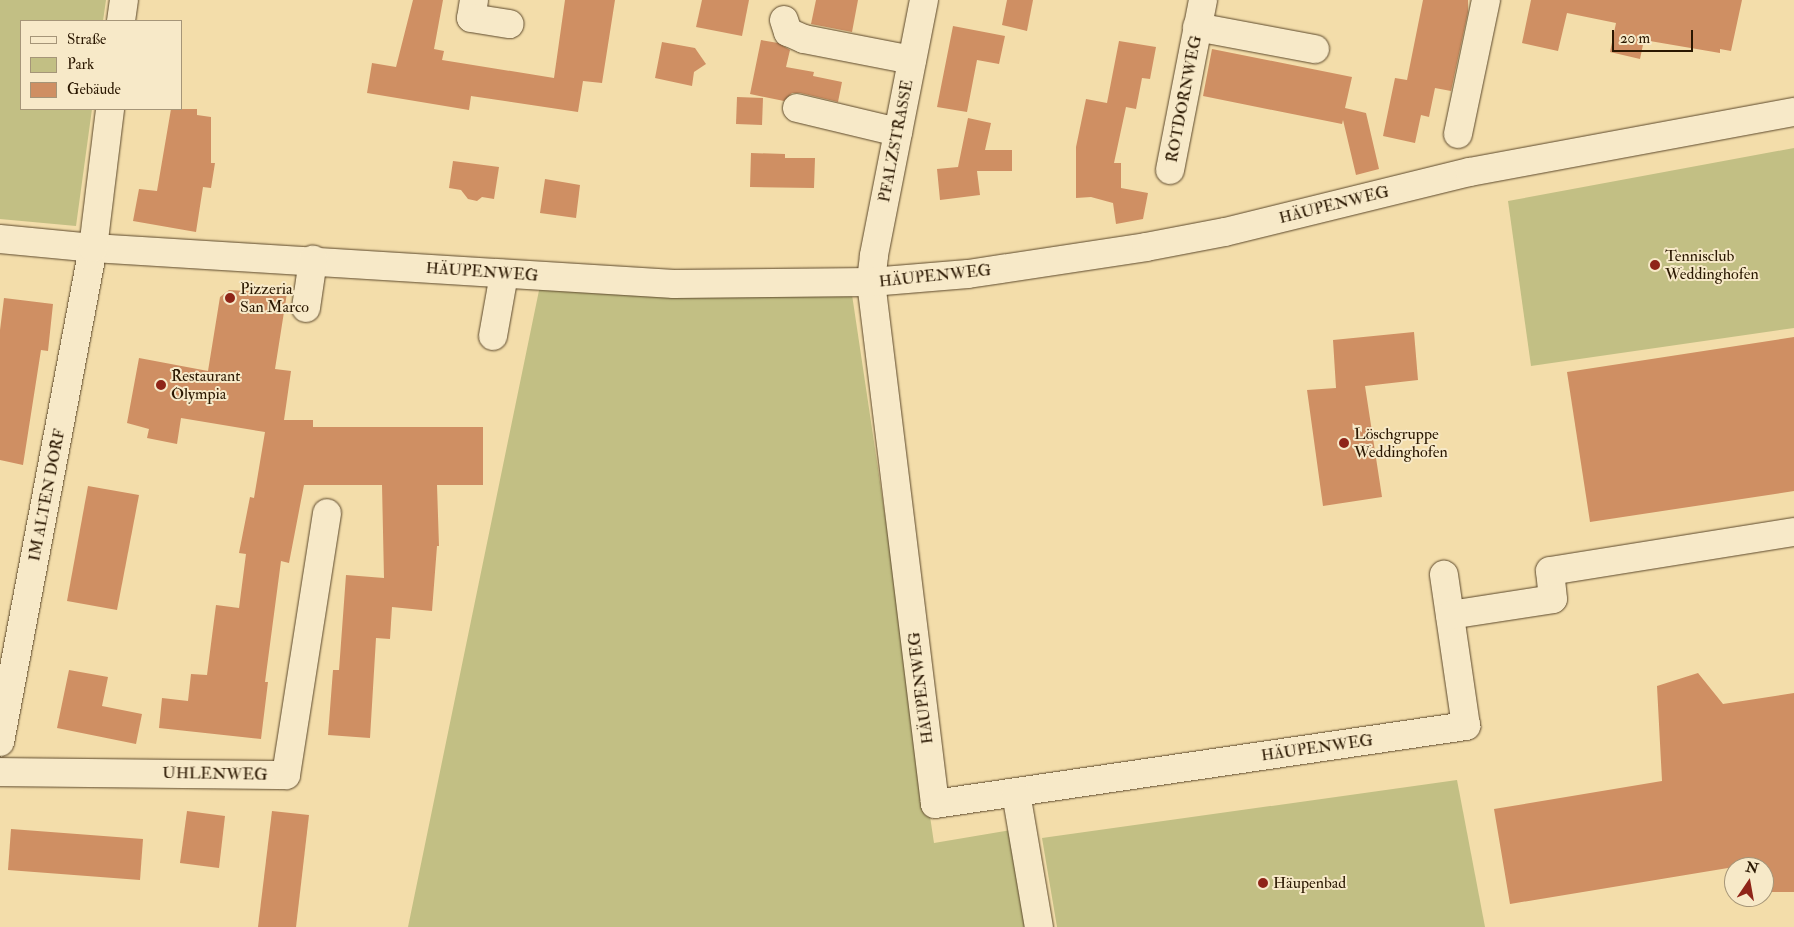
<!DOCTYPE html>
<meta charset="utf-8">
<style>
body{margin:0}
#map{position:relative;width:1794px;height:927px;overflow:hidden;background:#f3ddaa;font-family:"IM FELL Double Pica",serif}
div>[style]{position:absolute}
[style*='--x']{left:calc(var(--x)*1px);top:calc(var(--y)*1px);width:calc(var(--w)*1px);rotate:calc(var(--a)*1deg)}
.green>*{inset:0;background:#c2bf84}
.building>*{inset:0;background:#cf8f63}
.roads{filter:drop-shadow(0 0 1px #5c482b) drop-shadow(0 0 1px #5c482b)}
.minor>*{height:28px;margin:-14px;padding:0 14px;transform-origin:14px;border-radius:14px;background:#f7e9c8}
.dots>*{width:14px;height:14px;translate:-50% -50%;box-sizing:border-box;border:2px solid #f7e9c8;border-radius:50%}
span{translate:-50% -50%;white-space:nowrap;text-align:center;line-height:1.15;-webkit-text-stroke:4px #f7e9c8;paint-order:stroke}
.street-label{font-size:16px;color:#2a1701}
.poi-label{font-size:16px;color:#2a1701}
.left{translate:0 -50%;text-align:left}
.legend{position:absolute;left:20px;top:20px;width:162px;height:90px;box-sizing:border-box;background:#f7e9c8;border:1px solid #a59578;margin:0;padding:6px 9px;list-style:none;font-size:15px;color:#2a1701}
.legend li{display:flex;align-items:center;gap:10px;height:25px}
.legend b{width:25px;border:1px solid #a59578}
.north{position:absolute;left:1724px;top:857px;width:50px;height:50px;box-sizing:border-box;background:#f7e9c8;border:1px solid #a59578;border-radius:50%;rotate:12deg;font-size:14px;font-weight:700;line-height:20px;text-align:center;color:#2a1701}
.north::after{content:'';display:block;margin:auto;width:18px;height:22px;background:#8f2418;clip-path:polygon(50% 0,100% 100%,50% 72%,0 100%)}
.scale{position:absolute;left:1612px;top:30px;width:81px;height:22px;box-sizing:border-box;border:2px solid #2a1701;border-top:0;padding-left:6px;font-size:15px;line-height:18px;white-space:nowrap;color:#2a1701;-webkit-text-stroke:4px #f7e9c8;paint-order:stroke}
</style>
<div id="map">
<div class="green">
<i style="clip-path:polygon(0 0,106px 0,103px 21px,21px 21px,21px 109px,92px 109px,76px 226px,0 219px)"></i>
<i style="clip-path:polygon(1794px 148px,1794px 328px,1531px 366px,1508px 201px)"></i>
<i style="clip-path:polygon(543px 271px,851px 288px,934px 843px,1017px 829px,1033px 927px,408px 927px)"></i>
<i style="clip-path:polygon(1457px 780px,1485px 927px,1057px 927px,1042px 838px)"></i>
</div>
<div class="building">
<i style="clip-path:polygon(413px 0,443px 0,434px 49px,444px 51px,442px 60px,554px 78px,565px 0,615px 0,602px 83px,583px 81px,578px 112px,471px 96px,469px 110px,367px 93px,372px 63px,396px 67px)"></i>
<i style="clip-path:polygon(702px 0,749px 0,742px 36px,696px 27px)"></i>
<i style="clip-path:polygon(816px 0,858px 0,852px 32px,811px 24px)"></i>
<i style="clip-path:polygon(1007px 0,1033px 0,1027px 31px,1002px 25px)"></i>
<i style="clip-path:polygon(1423px 0,1468px 0,1468px 12px,1451px 91px,1435px 88px,1429px 117px,1421px 115px,1415px 143px,1383px 136px,1395px 78px,1407px 80px)"></i>
<i style="clip-path:polygon(1531px 0,1742px 0,1731px 51px,1720px 49px,1720px 53px,1644px 40px,1640px 59px,1610px 52px,1616px 23px,1567px 13px,1558px 51px,1522px 43px)"></i>
<i style="clip-path:polygon(953px 26px,1005px 36px,999px 64px,977px 60px,967px 112px,937px 107px)"></i>
<i style="clip-path:polygon(761px 40px,778px 43px,790px 50px,786px 67px,814px 72px,813px 76px,842px 82px,838px 102px,800px 93px,792px 93px,784px 101px,750px 94px)"></i>
<i style="clip-path:polygon(1119px 41px,1156px 47px,1150px 79px,1142px 78px,1136px 109px,1126px 107px,1114px 163px,1121px 163px,1121px 188px,1148px 193px,1143px 219px,1116px 224px,1113px 203px,1091px 197px,1076px 198px,1076px 147px,1086px 99px,1107px 103px)"></i>
<i style="clip-path:polygon(662px 42px,695px 48px,706px 64px,694px 72px,692px 86px,655px 78px)"></i>
<i style="clip-path:polygon(1212px 49px,1352px 77px,1345px 108px,1366px 113px,1379px 169px,1356px 175px,1343px 120px,1342px 124px,1203px 96px)"></i>
<i style="clip-path:polygon(737px 97px,763px 98px,762px 125px,736px 124px)"></i>
<i style="clip-path:polygon(171px 109px,197px 109px,197px 115px,211px 117px,211px 163px,215px 163px,211px 188px,203px 187px,196px 232px,133px 221px,139px 189px,157px 191px)"></i>
<i style="clip-path:polygon(968px 118px,991px 123px,985px 150px,1012px 150px,1012px 171px,977px 171px,980px 195px,940px 200px,937px 169px,958px 167px)"></i>
<i style="clip-path:polygon(751px 153px,785px 154px,785px 158px,815px 158px,814px 188px,750px 187px)"></i>
<i style="clip-path:polygon(453px 161px,499px 167px,494px 199px,482px 197px,477px 201px,468px 199px,461px 190px,449px 188px)"></i>
<i style="clip-path:polygon(545px 179px,580px 185px,576px 218px,540px 213px)"></i>
<i style="clip-path:polygon(229px 290px,287px 293px,275px 369px,291px 371px,284px 420px,313px 420px,313px 427px,483px 427px,483px 485px,437px 485px,439px 546px,437px 546px,432px 611px,392px 607px,390px 639px,376px 638px,370px 738px,328px 735px,333px 670px,339px 670px,346px 575px,384px 578px,382px 485px,304px 485px,289px 563px,281px 561px,265px 682px,268px 682px,261px 739px,159px 728px,162px 698px,188px 701px,191px 674px,207px 675px,216px 605px,239px 608px,246px 554px,239px 553px,250px 497px,254px 498px,265px 432px,181px 418px,177px 444px,147px 438px,149px 429px,127px 423px,139px 358px,208px 371px,220px 297px)"></i>
<i style="clip-path:polygon(4px 298px,53px 304px,48px 351px,41px 350px,23px 465px,0 460px,0 330px)"></i>
<i style="clip-path:polygon(1414px 332px,1418px 380px,1365px 386px,1382px 497px,1323px 506px,1307px 390px,1336px 388px,1333px 340px)"></i>
<i style="clip-path:polygon(1794px 337px,1794px 491px,1590px 522px,1567px 372px)"></i>
<i style="clip-path:polygon(88px 486px,139px 495px,117px 610px,67px 601px)"></i>
<i style="clip-path:polygon(69px 670px,108px 677px,102px 706px,142px 714px,136px 744px,57px 728px)"></i>
<i style="clip-path:polygon(1698px 673px,1723px 704px,1794px 693px,1794px 892px,1764px 892px,1764px 867px,1734px 867px,1510px 904px,1494px 809px,1662px 781px,1657px 686px)"></i>
<i style="clip-path:polygon(187px 811px,225px 816px,219px 868px,180px 863px)"></i>
<i style="clip-path:polygon(272px 811px,309px 815px,296px 927px,258px 927px)"></i>
<i style="clip-path:polygon(11px 829px,143px 839px,140px 880px,8px 870px)"></i>
</div>
<div class="roads">
<div class="minor">
<i style="--x:474;--y:0;--w:18;--a:99"></i>
<i style="--x:471;--y:18;--w:39;--a:9"></i>
<i style="--x:924;--y:0;--w:261;--a:101.1"></i>
<i style="--x:874;--y:256;--w:26;--a:97"></i>
<i style="--x:871;--y:282;--w:526;--a:83.01"></i>
<i style="--x:935;--y:804;--w:537;--a:-8.36"></i>
<i style="--x:1466;--y:726;--w:153;--a:-98.3"></i>
<i style="--x:784;--y:20;--w:13;--a:72"></i>
<i style="--x:788;--y:32;--w:17;--a:24"></i>
<i style="--x:804;--y:39;--w:110;--a:11"></i>
<i style="--x:121;--y:21;--w:21;--a:-82"></i>
<i style="--x:1197;--y:27;--w:120;--a:10.6"></i>
<i style="--x:797;--y:108;--w:104;--a:13.4"></i>
<i style="--x:1458;--y:134;--w:137;--a:-78.2"></i>
<i style="--x:1170;--y:170;--w:173;--a:-79"></i>
<i style="--x:0;--y:239;--w:93;--a:5.5"></i>
<i style="--x:93;--y:248;--w:582;--a:3.55"></i>
<i style="--x:674;--y:284;--w:197;--a:-0.6"></i>
<i style="--x:871;--y:282;--w:97;--a:-4.7"></i>
<i style="--x:968;--y:274;--w:180;--a:-8.6"></i>
<i style="--x:1146;--y:247;--w:80;--a:-10.8"></i>
<i style="--x:1225;--y:232;--w:252;--a:-13.8"></i>
<i style="--x:1470;--y:172;--w:330;--a:-10.5"></i>
<i style="--x:306;--y:308;--w:49;--a:-81.7"></i>
<i style="--x:493;--y:336;--w:63;--a:-79.9"></i>
<i style="--x:1450;--y:615;--w:104;--a:-8.8"></i>
<i style="--x:1553;--y:599;--w:28;--a:-96"></i>
<i style="--x:1550;--y:571;--w:247;--a:-9.1"></i>
<i style="--x:0;--y:742;--w:503;--a:-79.34"></i>
<i style="--x:93;--y:248;--w:140;--a:-83"></i>
<i style="--x:0;--y:772;--w:286;--a:0.6"></i>
<i style="--x:286;--y:775;--w:265;--a:-81.1"></i>
<i style="--x:1016;--y:793;--w:136;--a:80.3"></i>
</div>
</div>
<div class="dots">
<i style="left:1655px;top:265px;background:#8f2418"></i>
<i style="left:230px;top:298px;background:#8f2418"></i>
<i style="left:161px;top:385px;background:#8f2418"></i>
<i style="left:1344px;top:443px;background:#8f2418"></i>
<i style="left:1263px;top:883px;background:#8f2418"></i>
</div>
<div class="street-label">
<span style="left:1184px;top:99px;rotate:-79deg">ROTDORNWEG</span>
<span style="left:896px;top:141px;rotate:-79deg">PFALZSTRASSE</span>
<span style="left:1334px;top:205px;rotate:-14deg">HÄUPENWEG</span>
<span style="left:482px;top:272px;rotate:4deg">HÄUPENWEG</span>
<span style="left:935px;top:276px;rotate:-6deg">HÄUPENWEG</span>
<span style="left:47px;top:495px;rotate:-79deg">IM ALTEN DORF</span>
<span style="left:921px;top:688px;rotate:-97deg">HÄUPENWEG</span>
<span style="left:1317px;top:748px;rotate:-8deg">HÄUPENWEG</span>
<span style="left:215px;top:774px;rotate:1deg">UHLENWEG</span>
</div>
<div class="poi-label">
<span class="left" style="left:1665px;top:265px">Tennisclub<br>Weddinghofen</span>
<span class="left" style="left:240px;top:298px">Pizzeria<br>San Marco</span>
<span class="left" style="left:171px;top:385px">Restaurant<br>Olympia</span>
<span class="left" style="left:1354px;top:443px">Löschgruppe<br>Weddinghofen</span>
<span class="left" style="left:1273px;top:883px">Häupenbad</span>
</div>
<ul class="legend">
<li><b style="height:6px;background:#f7e9c8"></b>Straße</li>
<li><b style="height:14px;background:#c2bf84"></b>Park</li>
<li><b style="height:14px;background:#cf8f63"></b>Gebäude</li>
</ul>
<div class="north">N</div>
<div class="scale">20 m</div>
</div>
